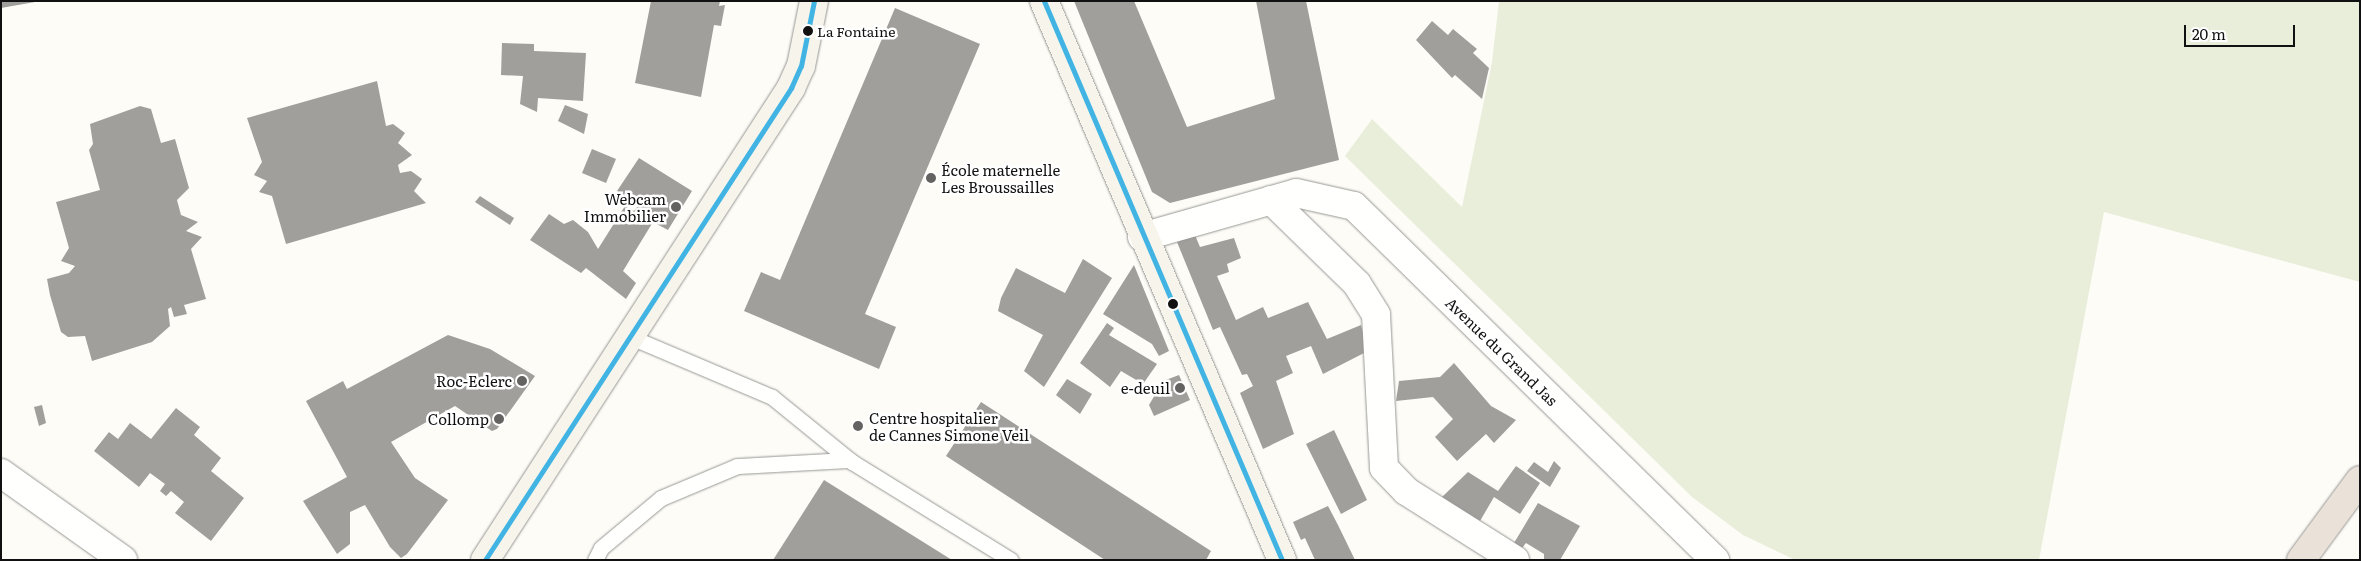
<!DOCTYPE html>
<meta charset="utf-8">
<style>
body{margin:0}
#map{position:relative;width:2361px;height:561px;overflow:hidden;background:#fdfcf7;font-family:Literata,serif}
div>[style]{position:absolute}
[style*='--x']{left:calc(var(--x)*1px);top:calc(var(--y)*1px);width:calc(var(--w)*1px);rotate:calc(var(--a)*1deg)}
.cemetery>*{inset:0;background:#e9eedb}
.building>*{inset:0;background:#a19f9c}
.roads{filter:drop-shadow(0 0 1px #979795) drop-shadow(0 0 1px #979795)}
.lane>*{height:15px;margin:-7.5px;padding:0 7.5px;transform-origin:7.5px;border-radius:7.5px;background:#fffffe}
.street>*{height:28px;margin:-14px;padding:0 14px;transform-origin:14px;border-radius:14px;background:#fffffe}
.secondary>*{height:28px;margin:-14px;padding:0 14px;transform-origin:14px;border-radius:14px;background:#f6f4eb}
.highway>*{height:28px;margin:-14px;padding:0 14px;transform-origin:14px;border-radius:14px;background:#eae1d8}
.bus-1>*{height:5px;margin:-2.5px;padding:0 2.5px;transform-origin:2.5px;border-radius:2.5px;background:#42b4e3}
.dots>*{width:14px;height:14px;translate:-50% -50%;box-sizing:border-box;border:2px solid #fff;border-radius:50%}
span{translate:-50% -50%;white-space:nowrap;text-align:center;line-height:1.15;-webkit-text-stroke:5px #fff;paint-order:stroke}
.bus-label{font-size:14px;color:#111}
.left{translate:0 -50%;text-align:left}
.poi-label{font-size:15px;color:#111}
.right{translate:-100% -50%;text-align:right}
.street-label{font-size:15px;color:#111}
.frame{position:absolute;inset:0;border:2px solid #111;pointer-events:none}
.scale{position:absolute;left:2184px;top:25px;width:111px;height:22px;box-sizing:border-box;border:2px solid #111;border-top:0;padding-left:6px;font-size:15px;line-height:18px;white-space:nowrap;color:#111;-webkit-text-stroke:4px #fff;paint-order:stroke}
</style>
<div id="map">
<div class="cemetery">
<i style="clip-path:polygon(1499px 1px,2360px 1px,2360px 282px,2104px 212px,2039px 560px,1795px 560px,1743px 535px,1692px 497px,1345px 156px,1372px 119px,1462px 207px,1492px 62px)"></i>
</div>
<div class="building">
<i style="clip-path:polygon(1px 1px,35px 1px,35px 2px,1px 8px)"></i>
<i style="clip-path:polygon(651px 1px,720px 1px,719px 6px,725px 5px,721px 26px,714px 25px,701px 97px,635px 83px)"></i>
<i style="clip-path:polygon(1074px 1px,1134px 1px,1187px 127px,1275px 99px,1256px 1px,1306px 1px,1339px 160px,1170px 203px,1152px 192px)"></i>
<i style="clip-path:polygon(895px 8px,980px 44px,865px 314px,896px 327px,879px 369px,744px 311px,761px 272px,780px 280px)"></i>
<i style="clip-path:polygon(1432px 21px,1448px 35px,1453px 29px,1477px 49px,1473px 53px,1489px 68px,1482px 99px,1455px 75px,1452px 78px,1416px 40px)"></i>
<i style="clip-path:polygon(502px 43px,534px 44px,534px 51px,586px 53px,583px 101px,538px 98px,537px 112px,520px 104px,523px 76px,501px 75px)"></i>
<i style="clip-path:polygon(377px 81px,386px 126px,393px 124px,405px 133px,398px 143px,412px 155px,398px 165px,400px 173px,411px 171px,422px 179px,414px 191px,426px 203px,286px 244px,272px 196px,259px 192px,267px 181px,254px 175px,262px 162px,247px 118px)"></i>
<i style="clip-path:polygon(565px 105px,588px 114px,584px 134px,558px 121px)"></i>
<i style="clip-path:polygon(140px 106px,151px 109px,161px 143px,175px 139px,189px 188px,177px 200px,181px 215px,198px 222px,186px 231px,202px 237px,191px 249px,206px 299px,184px 305px,187px 314px,174px 317px,171px 307px,168px 309px,170px 326px,152px 342px,92px 361px,85px 336px,68px 337px,61px 332px,50px 295px,47px 279px,69px 273px,75px 266px,61px 261px,69px 248px,56px 202px,100px 190px,89px 150px,93px 144px,90px 124px)"></i>
<i style="clip-path:polygon(592px 149px,616px 159px,606px 183px,582px 173px)"></i>
<i style="clip-path:polygon(639px 158px,692px 191px,668px 230px,653px 222px,623px 271px,636px 283px,626px 299px,586px 268px,581px 273px,530px 240px,549px 214px,564px 224px,573px 220px,588px 232px,598px 249px,625px 206px,634px 211px,638px 206px,617px 191px)"></i>
<i style="clip-path:polygon(480px 196px,514px 218px,510px 225px,475px 202px)"></i>
<i style="clip-path:polygon(1192px 228px,1200px 247px,1234px 238px,1241px 258px,1227px 264px,1229px 272px,1217px 276px,1236px 320px,1263px 307px,1268px 318px,1308px 302px,1327px 339px,1361px 325px,1368px 351px,1323px 374px,1311px 346px,1286px 356px,1293px 373px,1276px 381px,1294px 434px,1263px 449px,1240px 393px,1253px 386px,1247px 374px,1242px 375px,1220px 327px,1213px 330px,1177px 242px,1184px 231px)"></i>
<i style="clip-path:polygon(1083px 259px,1112px 278px,1044px 387px,1024px 371px,1043px 335px,998px 311px,1001px 298px,1016px 268px,1065px 293px)"></i>
<i style="clip-path:polygon(1134px 265px,1169px 351px,1159px 356px,1152px 344px,1103px 314px)"></i>
<i style="clip-path:polygon(1107px 323px,1114px 328px,1109px 335px,1157px 364px,1143px 384px,1121px 371px,1110px 387px,1080px 363px)"></i>
<i style="clip-path:polygon(448px 335px,490px 349px,535px 376px,497px 429px,492px 431px,455px 406px,391px 442px,415px 478px,448px 500px,407px 554px,401px 558px,390px 547px,365px 505px,350px 512px,350px 544px,337px 554px,303px 501px,347px 477px,306px 401px,343px 381px,347px 389px)"></i>
<i style="clip-path:polygon(1454px 363px,1491px 406px,1516px 420px,1494px 443px,1486px 434px,1457px 461px,1435px 437px,1453px 419px,1433px 397px,1396px 401px,1399px 381px,1440px 377px)"></i>
<i style="clip-path:polygon(1179px 375px,1190px 400px,1154px 416px,1149px 405px,1163px 381px)"></i>
<i style="clip-path:polygon(1067px 379px,1092px 394px,1080px 414px,1056px 395px)"></i>
<i style="clip-path:polygon(981px 402px,1211px 551px,1206px 560px,1105px 560px,946px 456px)"></i>
<i style="clip-path:polygon(42px 405px,46px 423px,39px 426px,34px 407px)"></i>
<i style="clip-path:polygon(176px 408px,200px 427px,194px 435px,221px 458px,211px 471px,244px 498px,211px 541px,175px 513px,184px 502px,171px 491px,166px 496px,160px 491px,165px 484px,150px 473px,139px 487px,94px 451px,109px 432px,118px 439px,130px 423px,151px 439px)"></i>
<i style="clip-path:polygon(1334px 430px,1367px 500px,1341px 514px,1306px 444px)"></i>
<i style="clip-path:polygon(1554px 461px,1561px 468px,1550px 487px,1527px 471px,1534px 462px,1548px 472px)"></i>
<i style="clip-path:polygon(1516px 466px,1540px 483px,1520px 514px,1494px 497px,1480px 521px,1442px 497px,1468px 472px,1498px 491px)"></i>
<i style="clip-path:polygon(824px 480px,952px 560px,773px 560px)"></i>
<i style="clip-path:polygon(1538px 503px,1580px 526px,1560px 560px,1544px 560px,1544px 554px,1526px 543px,1522px 548px,1514px 543px)"></i>
<i style="clip-path:polygon(1328px 506px,1338px 525px,1355px 560px,1315px 560px,1305px 538px,1301px 540px,1293px 522px)"></i>
</div>
<div class="roads">
<div class="lane">
<i style="--x:633;--y:338;--w:151;--a:23"></i>
<i style="--x:772;--y:397;--w:103;--a:39.1"></i>
<i style="--x:595;--y:560;--w:13;--a:-63"></i>
<i style="--x:601;--y:548;--w:78;--a:-39.8"></i>
<i style="--x:661;--y:498;--w:82;--a:-22.8"></i>
<i style="--x:737;--y:466;--w:112;--a:-3.1"></i>
<i style="--x:849;--y:460;--w:190;--a:31.7"></i>
</div>
<div class="street">
<i style="--x:1271;--y:200;--w:120;--a:44.3"></i>
<i style="--x:1357;--y:284;--w:36;--a:58"></i>
<i style="--x:1376;--y:315;--w:153;--a:87"></i>
<i style="--x:1384;--y:468;--w:32;--a:46"></i>
<i style="--x:1406;--y:491;--w:129;--a:32.3"></i>
<i style="--x:1142;--y:237;--w:160;--a:-15.9"></i>
<i style="--x:1296;--y:193;--w:59;--a:12.6"></i>
<i style="--x:1354;--y:206;--w:506;--a:44.44"></i>
<i style="--x:1;--y:473;--w:150;--a:35.5"></i>
</div>
<div class="secondary">
<i style="--x:1044;--y:1;--w:608;--a:66.94"></i>
<i style="--x:485;--y:560;--w:563;--a:-57.04"></i>
<i style="--x:791;--y:88;--w:24;--a:-66"></i>
<i style="--x:801;--y:66;--w:66;--a:-78.7"></i>
</div>
<div class="highway">
<i style="--x:2301;--y:560;--w:99;--a:-53.6"></i>
</div>
</div>
<div class="bus-1">
<i style="--x:1044;--y:1;--w:608;--a:66.94"></i>
<i style="--x:485;--y:560;--w:563;--a:-57.04"></i>
<i style="--x:791;--y:88;--w:24;--a:-66"></i>
<i style="--x:801;--y:66;--w:66;--a:-78.7"></i>
</div>
<div class="dots">
<i style="left:808px;top:31px;background:#111"></i>
<i style="left:931px;top:178px;background:#646362"></i>
<i style="left:676px;top:207px;background:#646362"></i>
<i style="left:1173px;top:304px;background:#111"></i>
<i style="left:522px;top:381px;background:#646362"></i>
<i style="left:1180px;top:388px;background:#646362"></i>
<i style="left:499px;top:419px;background:#646362"></i>
<i style="left:858px;top:426px;background:#646362"></i>
</div>
<div class="bus-label">
<span class="left" style="left:817px;top:31px">La Fontaine</span>
</div>
<div class="poi-label">
<span class="left" style="left:941px;top:178px">École maternelle<br>Les Broussailles</span>
<span class="right" style="left:666px;top:207px">Webcam<br>Immobilier</span>
<span class="right" style="left:512px;top:381px">Roc-Eclerc</span>
<span class="right" style="left:1170px;top:388px">e-deuil</span>
<span class="left" style="left:869px;top:426px">Centre hospitalier<br>de Cannes Simone Veil</span>
<span class="right" style="left:489px;top:419px">Collomp</span>
</div>
<div class="street-label">
<span style="left:1502px;top:351px;rotate:44deg">Avenue du Grand Jas</span>
</div>
<div class="frame"></div>
<div class="scale">20 m</div>
</div>
